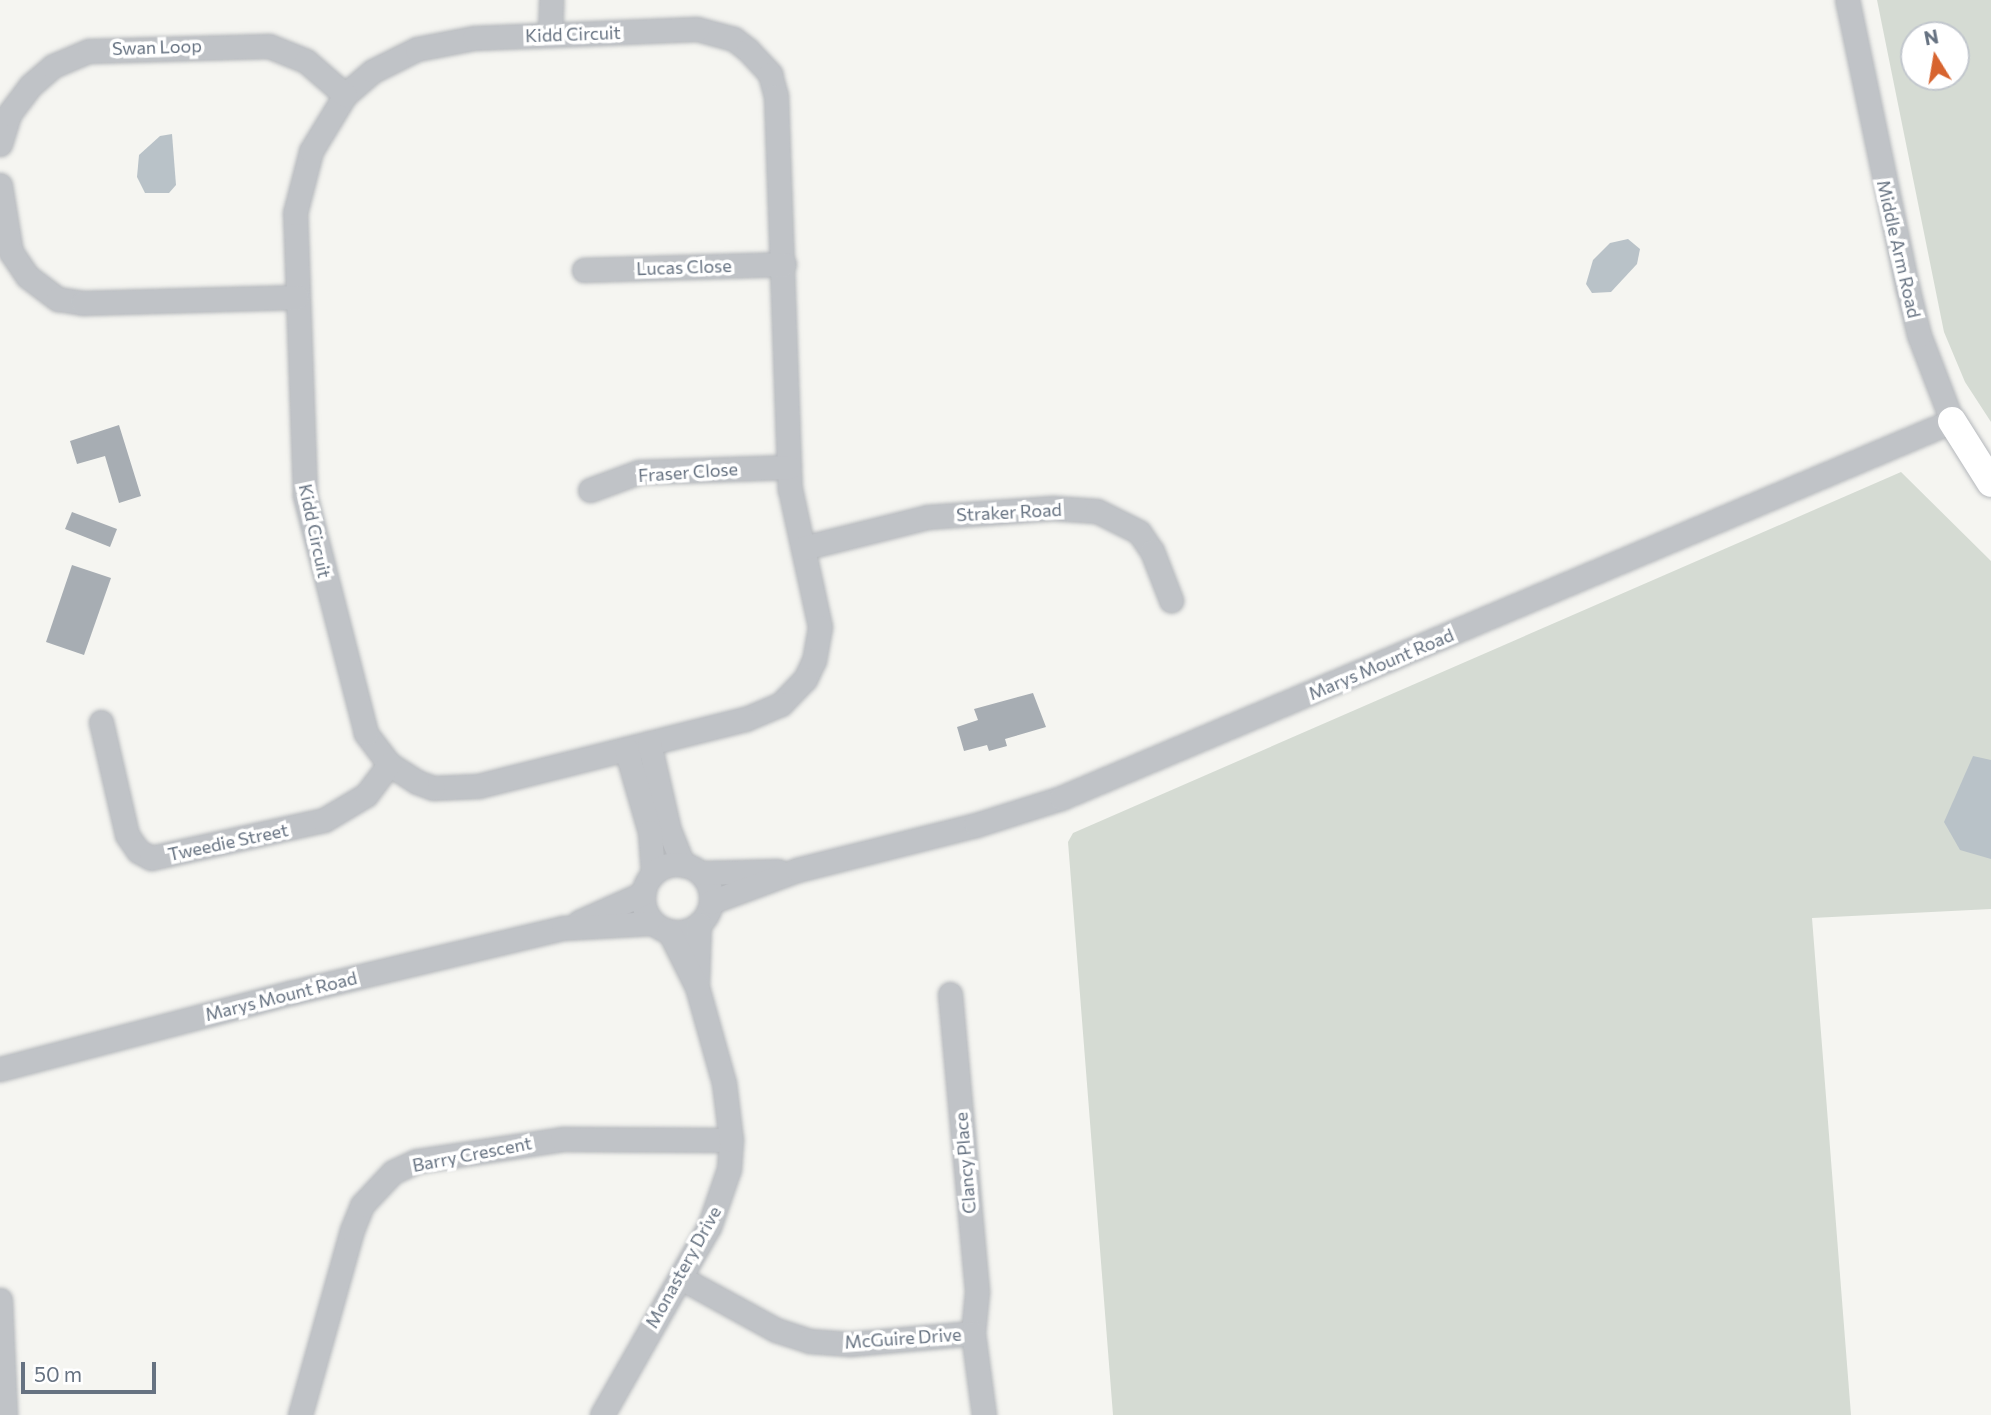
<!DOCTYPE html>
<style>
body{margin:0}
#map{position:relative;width:1991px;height:1415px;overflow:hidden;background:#f5f5f1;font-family:Commissioner,sans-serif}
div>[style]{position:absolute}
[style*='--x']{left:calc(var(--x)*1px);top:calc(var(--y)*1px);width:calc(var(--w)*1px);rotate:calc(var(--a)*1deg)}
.green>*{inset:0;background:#d5dbd3}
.water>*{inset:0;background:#b9c2c8}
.building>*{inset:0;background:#a7adb3}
.roads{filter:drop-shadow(0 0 2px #b4b7bb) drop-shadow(0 0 2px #b4b7bb)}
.minor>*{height:23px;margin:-11.5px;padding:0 11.5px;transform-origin:11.5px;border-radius:11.5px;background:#c0c3c7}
.minor>.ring{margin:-11.5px;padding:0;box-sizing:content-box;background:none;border:23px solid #c0c3c7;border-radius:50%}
.major>*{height:28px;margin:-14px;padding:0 14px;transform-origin:14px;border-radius:14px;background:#fff}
span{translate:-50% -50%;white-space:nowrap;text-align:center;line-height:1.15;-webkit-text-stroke:7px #fff;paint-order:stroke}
.street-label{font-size:18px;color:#667281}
.north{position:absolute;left:1900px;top:21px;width:70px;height:70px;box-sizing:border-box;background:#fff;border:2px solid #c2c7cd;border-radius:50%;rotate:349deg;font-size:19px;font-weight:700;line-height:28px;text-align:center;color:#667281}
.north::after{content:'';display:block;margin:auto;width:24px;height:32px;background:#d7642f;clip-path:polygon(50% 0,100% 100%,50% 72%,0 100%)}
.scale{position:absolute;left:21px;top:1362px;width:135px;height:32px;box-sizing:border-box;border:4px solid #667281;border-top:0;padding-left:9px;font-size:21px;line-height:24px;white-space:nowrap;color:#667281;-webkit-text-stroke:5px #fff;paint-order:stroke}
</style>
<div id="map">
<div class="green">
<i style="clip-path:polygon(evenodd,1877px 0,1991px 0,1991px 422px,1965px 382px,1944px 332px,1877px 0,1956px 35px,1956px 77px,1914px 77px,1914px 35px,1956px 35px)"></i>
<i style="clip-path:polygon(1901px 472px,1991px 561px,1991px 909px,1812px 918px,1851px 1415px,1113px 1415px,1068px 842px,1073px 833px)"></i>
</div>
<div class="water">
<i style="clip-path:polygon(172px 134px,176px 185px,169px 193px,145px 193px,137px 177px,139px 155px,160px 136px)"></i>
<i style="clip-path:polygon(1628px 239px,1640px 249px,1637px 264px,1611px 292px,1592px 293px,1586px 284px,1593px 260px,1610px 243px)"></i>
<i style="clip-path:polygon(1973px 756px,1991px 760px,1991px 859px,1960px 850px,1944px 822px)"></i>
</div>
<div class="building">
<i style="clip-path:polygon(119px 425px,141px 496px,119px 503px,105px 456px,77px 464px,70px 441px)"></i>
<i style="clip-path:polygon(72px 512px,117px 529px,110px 547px,65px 529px)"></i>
<i style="clip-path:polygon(72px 565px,111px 578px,84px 655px,46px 642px)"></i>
<i style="clip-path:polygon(1033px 693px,1046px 727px,1005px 739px,1007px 746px,989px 751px,987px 745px,964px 751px,957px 727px,978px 720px,974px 709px)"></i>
</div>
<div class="roads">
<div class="minor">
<i style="--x:697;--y:29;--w:38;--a:15"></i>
<i style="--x:734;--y:39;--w:18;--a:38"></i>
<i style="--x:748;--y:50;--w:33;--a:47"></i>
<i style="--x:770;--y:74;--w:23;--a:75"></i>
<i style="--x:776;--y:96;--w:393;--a:88"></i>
<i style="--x:790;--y:489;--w:141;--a:77.7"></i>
<i style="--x:820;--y:627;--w:34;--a:100"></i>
<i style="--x:814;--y:660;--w:21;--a:115"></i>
<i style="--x:805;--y:679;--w:35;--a:134"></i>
<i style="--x:781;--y:704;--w:39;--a:157"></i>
<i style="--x:745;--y:719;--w:275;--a:165.9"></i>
<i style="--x:478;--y:786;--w:45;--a:177.5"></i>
<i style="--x:433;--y:788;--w:17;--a:-159"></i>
<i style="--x:417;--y:782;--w:33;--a:-147"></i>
<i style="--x:389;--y:764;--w:39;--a:-127"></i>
<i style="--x:366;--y:733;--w:246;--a:-104.4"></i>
<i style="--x:305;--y:495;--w:282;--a:-92"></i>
<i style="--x:295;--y:213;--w:64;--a:-75.5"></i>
<i style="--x:311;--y:151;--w:66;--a:-58.7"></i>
<i style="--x:345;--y:95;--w:37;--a:-41"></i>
<i style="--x:373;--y:71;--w:49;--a:-26.6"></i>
<i style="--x:417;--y:49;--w:58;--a:-10.9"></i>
<i style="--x:474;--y:38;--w:223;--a:-2.3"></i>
<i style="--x:550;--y:35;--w:35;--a:-88"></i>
<i style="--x:0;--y:144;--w:31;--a:-73"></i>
<i style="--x:9;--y:114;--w:35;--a:-53"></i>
<i style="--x:30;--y:86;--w:30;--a:-41"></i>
<i style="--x:53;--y:66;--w:39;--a:-23"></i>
<i style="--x:89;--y:51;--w:180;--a:-1.6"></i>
<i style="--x:269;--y:46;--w:40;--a:22"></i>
<i style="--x:306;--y:61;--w:52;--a:41.1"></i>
<i style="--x:0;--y:185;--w:68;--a:80.7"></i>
<i style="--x:11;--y:252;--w:29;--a:56"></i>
<i style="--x:27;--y:276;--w:39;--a:37"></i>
<i style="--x:58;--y:299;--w:25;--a:9"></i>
<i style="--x:83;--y:303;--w:214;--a:-1.6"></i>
<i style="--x:584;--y:270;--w:200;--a:-1.7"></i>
<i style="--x:590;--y:490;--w:52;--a:-20.2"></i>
<i style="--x:639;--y:472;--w:150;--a:-1.9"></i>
<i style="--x:803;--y:548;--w:128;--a:-14"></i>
<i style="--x:927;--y:517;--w:126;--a:-4.1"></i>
<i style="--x:1053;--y:508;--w:44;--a:3.9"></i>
<i style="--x:1097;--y:511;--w:47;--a:26.6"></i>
<i style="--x:1139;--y:532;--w:23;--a:56"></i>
<i style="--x:1152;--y:551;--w:53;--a:68.8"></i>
<i style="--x:101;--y:722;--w:116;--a:77"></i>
<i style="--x:127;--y:835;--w:19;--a:55"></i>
<i style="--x:138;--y:851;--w:15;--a:28"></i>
<i style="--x:151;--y:858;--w:177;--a:-12.4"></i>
<i style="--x:324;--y:820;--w:49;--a:-30.8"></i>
<i style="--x:366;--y:795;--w:39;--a:-53"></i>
<i style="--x:649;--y:743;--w:89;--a:77.1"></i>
<i style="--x:669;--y:830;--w:38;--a:68"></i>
<i style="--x:626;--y:749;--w:86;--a:73.9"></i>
<i style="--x:650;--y:832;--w:42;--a:85.9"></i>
<i class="ring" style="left:643px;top:864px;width:45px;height:45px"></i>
<i style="--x:701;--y:873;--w:77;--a:-1.5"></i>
<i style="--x:711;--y:902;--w:92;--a:-20.4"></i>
<i style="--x:797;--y:870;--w:185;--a:-14.1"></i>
<i style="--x:976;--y:825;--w:89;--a:-17.6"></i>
<i style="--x:1061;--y:798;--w:967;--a:-22.93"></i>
<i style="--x:1952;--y:421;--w:92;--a:-111"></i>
<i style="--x:1919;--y:335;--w:50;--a:-103.8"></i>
<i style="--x:1907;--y:286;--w:292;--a:-101.8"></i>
<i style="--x:579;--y:922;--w:71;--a:-24"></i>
<i style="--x:697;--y:983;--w:59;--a:-88.1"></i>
<i style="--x:950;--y:994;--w:299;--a:84.8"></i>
<i style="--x:977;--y:1292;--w:41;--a:95.6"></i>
<i style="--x:0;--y:1069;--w:300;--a:-14.7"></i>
<i style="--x:290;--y:993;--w:281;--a:-13.4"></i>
<i style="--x:563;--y:928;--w:90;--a:-3.2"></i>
<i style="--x:681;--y:1278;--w:108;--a:28.7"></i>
<i style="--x:776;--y:1330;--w:35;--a:18"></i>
<i style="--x:809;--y:1341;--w:41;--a:4.2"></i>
<i style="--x:850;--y:1344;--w:123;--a:-5.1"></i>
<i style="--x:973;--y:1333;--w:83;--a:82.4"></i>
<i style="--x:0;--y:1300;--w:115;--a:87.5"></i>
<i style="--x:300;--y:1415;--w:192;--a:-74.3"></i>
<i style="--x:352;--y:1230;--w:27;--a:-68"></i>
<i style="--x:362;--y:1205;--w:45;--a:-46.8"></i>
<i style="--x:393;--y:1172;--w:26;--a:-25"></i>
<i style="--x:417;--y:1161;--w:147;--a:-8.6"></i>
<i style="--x:562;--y:1139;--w:169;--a:0.3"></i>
<i style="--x:602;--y:1415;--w:216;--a:-60.4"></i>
<i style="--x:709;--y:1227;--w:61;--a:-71"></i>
<i style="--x:729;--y:1169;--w:29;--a:-86"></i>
<i style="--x:731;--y:1140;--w:57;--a:-97"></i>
<i style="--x:724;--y:1083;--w:100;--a:-105.7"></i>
<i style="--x:697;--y:987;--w:63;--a:-116.6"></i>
</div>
<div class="major">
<i style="--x:1952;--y:421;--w:73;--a:57.8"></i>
</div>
</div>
<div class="street-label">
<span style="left:573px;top:34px;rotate:-2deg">Kidd Circuit</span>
<span style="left:157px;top:47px;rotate:-2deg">Swan Loop</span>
<span style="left:1899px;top:249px;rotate:77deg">Middle Arm Road</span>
<span style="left:684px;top:267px;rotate:-2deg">Lucas Close</span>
<span style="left:688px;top:472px;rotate:-4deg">Fraser Close</span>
<span style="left:1009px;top:512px;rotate:-3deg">Straker Road</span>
<span style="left:315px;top:531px;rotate:78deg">Kidd Circuit</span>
<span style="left:1381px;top:664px;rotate:-23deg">Marys Mount Road</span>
<span style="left:228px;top:842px;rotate:-12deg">Tweedie Street</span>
<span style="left:281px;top:996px;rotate:-14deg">Marys Mount Road</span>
<span style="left:472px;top:1154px;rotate:-11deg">Barry Crescent</span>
<span style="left:965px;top:1163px;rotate:-95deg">Clancy Place</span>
<span style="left:683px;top:1267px;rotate:-61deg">Monastery Drive</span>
<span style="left:903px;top:1338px;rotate:-4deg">McGuire Drive</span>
</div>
<div class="north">N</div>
<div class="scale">50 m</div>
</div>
